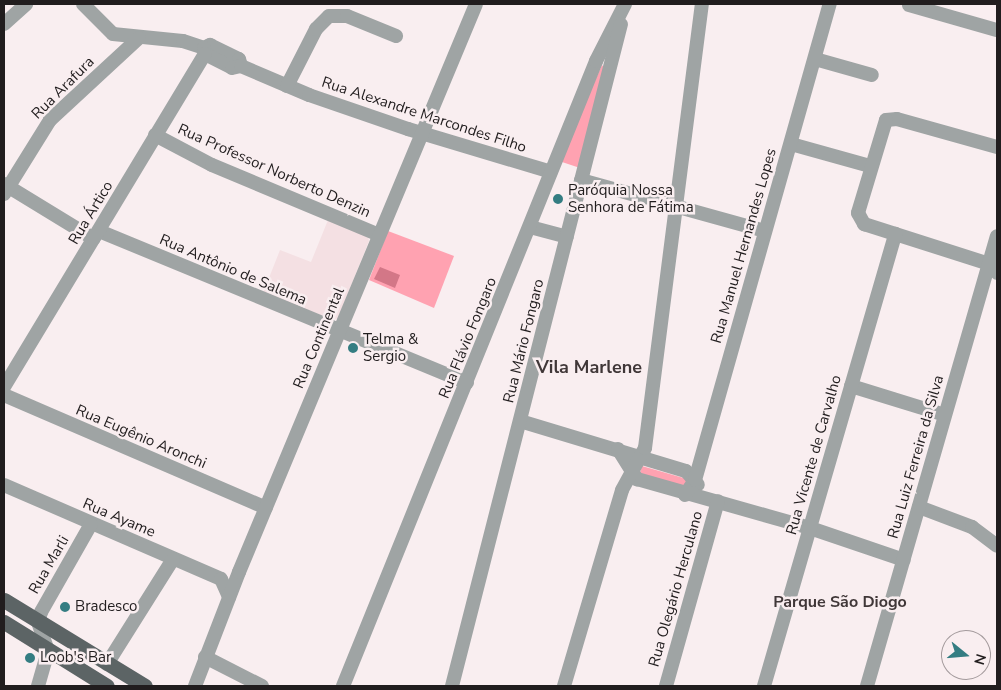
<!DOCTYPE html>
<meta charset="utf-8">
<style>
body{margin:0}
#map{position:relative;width:1001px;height:690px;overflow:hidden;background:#f9eef0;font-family:"Nunito Sans",sans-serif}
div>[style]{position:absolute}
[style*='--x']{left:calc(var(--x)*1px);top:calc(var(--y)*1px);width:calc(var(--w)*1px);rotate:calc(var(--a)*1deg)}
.built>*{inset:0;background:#f4e0e3}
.green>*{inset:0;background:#ffa2b1}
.water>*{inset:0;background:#d37787}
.minor>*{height:14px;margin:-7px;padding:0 7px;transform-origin:7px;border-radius:7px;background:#9fa4a4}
.major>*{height:15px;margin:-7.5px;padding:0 7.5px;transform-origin:7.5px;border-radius:7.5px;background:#5c6465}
.dots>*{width:14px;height:14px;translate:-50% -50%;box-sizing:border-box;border:2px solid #f9eef0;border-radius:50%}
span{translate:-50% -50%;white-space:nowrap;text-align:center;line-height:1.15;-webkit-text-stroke:5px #f9eef0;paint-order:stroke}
.street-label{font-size:15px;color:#211d1e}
.poi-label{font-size:15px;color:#211d1e}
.left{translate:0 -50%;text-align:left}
.neighbourhood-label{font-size:16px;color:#403738;font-weight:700}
.quarter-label{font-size:18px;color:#403738;font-weight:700}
.frame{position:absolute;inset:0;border:5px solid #211d1e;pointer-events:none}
.north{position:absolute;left:941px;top:630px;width:50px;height:50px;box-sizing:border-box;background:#f9eef0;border:1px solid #a39a9c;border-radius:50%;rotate:107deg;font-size:14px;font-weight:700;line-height:20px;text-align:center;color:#211d1e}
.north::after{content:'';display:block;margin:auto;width:18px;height:22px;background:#347d82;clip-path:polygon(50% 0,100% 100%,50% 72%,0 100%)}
</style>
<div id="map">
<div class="built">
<i style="clip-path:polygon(328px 220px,368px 236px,369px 241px,338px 318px,334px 320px,263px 293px,280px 250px,311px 262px)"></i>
</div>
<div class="green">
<i style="clip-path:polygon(602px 65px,605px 69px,580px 168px,559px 161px)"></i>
<i style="clip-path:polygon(388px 231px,454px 256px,434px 308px,369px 280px)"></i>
<i style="clip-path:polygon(642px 466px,687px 479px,684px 489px,639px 476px)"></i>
</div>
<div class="water">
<i style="clip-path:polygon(380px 267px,400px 275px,395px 288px,374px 279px)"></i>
</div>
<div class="minor">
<i style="--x:83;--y:4;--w:42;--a:45"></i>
<i style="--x:113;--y:34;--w:70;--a:5.7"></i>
<i style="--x:183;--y:41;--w:22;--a:18"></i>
<i style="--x:204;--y:48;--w:7;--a:-27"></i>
<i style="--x:210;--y:45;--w:32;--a:26"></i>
<i style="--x:239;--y:59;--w:7;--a:74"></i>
<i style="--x:909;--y:5;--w:91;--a:15.9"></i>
<i style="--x:4;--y:24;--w:30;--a:-42"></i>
<i style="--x:204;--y:48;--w:6;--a:81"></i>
<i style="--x:205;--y:54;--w:30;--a:27"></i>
<i style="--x:232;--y:68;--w:9;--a:-13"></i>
<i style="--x:241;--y:66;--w:74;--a:23.1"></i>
<i style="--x:309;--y:95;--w:105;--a:19"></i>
<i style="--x:408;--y:129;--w:149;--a:16.7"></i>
<i style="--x:815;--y:59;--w:59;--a:15.7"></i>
<i style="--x:287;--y:86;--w:64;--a:-63"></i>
<i style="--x:316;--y:29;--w:18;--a:-45"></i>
<i style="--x:329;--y:16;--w:18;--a:0"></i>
<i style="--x:347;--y:16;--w:53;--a:22.2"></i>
<i style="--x:155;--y:135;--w:64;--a:27.8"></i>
<i style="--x:212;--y:165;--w:181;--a:22.7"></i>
<i style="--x:791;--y:144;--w:82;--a:15.6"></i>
<i style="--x:997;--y:147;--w:104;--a:-164.4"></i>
<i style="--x:897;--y:119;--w:11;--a:175"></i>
<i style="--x:886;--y:120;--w:97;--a:106.8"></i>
<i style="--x:858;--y:213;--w:13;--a:61"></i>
<i style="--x:864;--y:224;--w:131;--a:17.7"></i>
<i style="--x:989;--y:264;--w:12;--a:48"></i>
<i style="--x:581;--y:180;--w:191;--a:15.5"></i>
<i style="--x:4;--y:184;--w:105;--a:31.4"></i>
<i style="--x:4;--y:194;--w:87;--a:-58.1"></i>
<i style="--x:50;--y:120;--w:121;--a:-42.7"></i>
<i style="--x:530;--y:227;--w:38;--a:15"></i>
<i style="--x:99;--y:231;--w:398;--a:22.4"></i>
<i style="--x:851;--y:386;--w:98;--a:17.1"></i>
<i style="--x:4;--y:387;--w:389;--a:-58.9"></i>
<i style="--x:4;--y:395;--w:285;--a:23.3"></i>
<i style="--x:520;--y:421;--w:173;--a:16.8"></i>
<i style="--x:686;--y:471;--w:18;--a:49"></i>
<i style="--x:618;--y:449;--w:36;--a:58"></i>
<i style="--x:637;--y:479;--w:180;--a:15.8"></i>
<i style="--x:810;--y:528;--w:99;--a:18.8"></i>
<i style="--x:4;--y:485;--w:236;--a:23.4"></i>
<i style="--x:221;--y:579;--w:20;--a:66"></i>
<i style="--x:685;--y:495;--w:18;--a:-56"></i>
<i style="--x:695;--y:480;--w:495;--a:-74.2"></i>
<i style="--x:919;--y:507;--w:57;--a:20.7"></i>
<i style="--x:972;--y:527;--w:31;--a:37"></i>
<i style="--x:205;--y:657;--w:64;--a:27"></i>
<i style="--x:107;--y:664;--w:124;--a:-57.8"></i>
<i style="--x:38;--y:686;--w:36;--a:-74"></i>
<i style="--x:48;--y:651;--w:31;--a:-109"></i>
<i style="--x:38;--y:622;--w:10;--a:-73"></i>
<i style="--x:41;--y:612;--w:101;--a:-60.4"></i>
<i style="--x:195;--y:686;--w:122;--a:-68.9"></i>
<i style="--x:239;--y:572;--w:615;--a:-67.35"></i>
<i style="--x:343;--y:686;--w:674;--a:-67.96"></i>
<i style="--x:596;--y:61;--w:64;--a:-63"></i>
<i style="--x:452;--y:686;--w:683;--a:-75.68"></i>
<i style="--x:564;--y:686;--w:204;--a:-73.5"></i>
<i style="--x:622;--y:490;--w:48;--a:-61.3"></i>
<i style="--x:645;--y:448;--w:448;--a:-82.7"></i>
<i style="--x:666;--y:686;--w:192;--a:-74.3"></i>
<i style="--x:764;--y:686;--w:471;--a:-73.8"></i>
<i style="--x:867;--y:686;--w:468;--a:-73.9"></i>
</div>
<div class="major">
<i style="--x:4;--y:600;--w:165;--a:31.4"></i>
<i style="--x:4;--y:622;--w:121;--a:31.9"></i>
</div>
<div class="dots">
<i style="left:558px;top:199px;background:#347d82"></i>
<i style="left:353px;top:348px;background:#347d82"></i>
<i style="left:65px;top:607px;background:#347d82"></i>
<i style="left:30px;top:658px;background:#347d82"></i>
</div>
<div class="street-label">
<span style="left:63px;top:88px;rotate:-45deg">Rua Arafura</span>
<span style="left:424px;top:115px;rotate:18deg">Rua Alexandre Marcondes Filho</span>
<span style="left:274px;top:171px;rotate:24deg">Rua Professor Norberto Denzin</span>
<span style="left:91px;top:213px;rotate:-59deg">Rua Ártico</span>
<span style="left:744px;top:246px;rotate:-74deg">Rua Manuel Hernandes Lopes</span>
<span style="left:233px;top:270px;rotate:23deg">Rua Antônio de Salema</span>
<span style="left:319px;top:338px;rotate:-67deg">Rua Continental</span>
<span style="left:468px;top:338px;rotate:-68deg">Rua Flávio Fongaro</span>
<span style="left:524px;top:341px;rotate:-76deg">Rua Mário Fongaro</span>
<span style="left:141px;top:437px;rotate:23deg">Rua Eugênio Aronchi</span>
<span style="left:814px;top:455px;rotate:-74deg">Rua Vicente de Carvalho</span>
<span style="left:916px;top:457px;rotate:-74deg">Rua Luiz Ferreira da Silva</span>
<span style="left:119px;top:518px;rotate:23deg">Rua Ayame</span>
<span style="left:49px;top:565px;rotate:-60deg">Rua Marli</span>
<span style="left:676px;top:589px;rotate:-74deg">Rua Olegário Herculano</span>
</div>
<div class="poi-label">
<span class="left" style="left:568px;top:199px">Paróquia Nossa<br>Senhora de Fátima</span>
<span class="left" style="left:363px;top:348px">Telma &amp;<br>Sergio</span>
<span class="left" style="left:75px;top:607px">Bradesco</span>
<span class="left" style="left:40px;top:658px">Loob's Bar</span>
</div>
<div class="neighbourhood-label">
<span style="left:840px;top:602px">Parque São Diogo</span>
</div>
<div class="quarter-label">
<span style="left:589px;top:367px">Vila Marlene</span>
</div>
<div class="frame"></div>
<div class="north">N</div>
</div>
